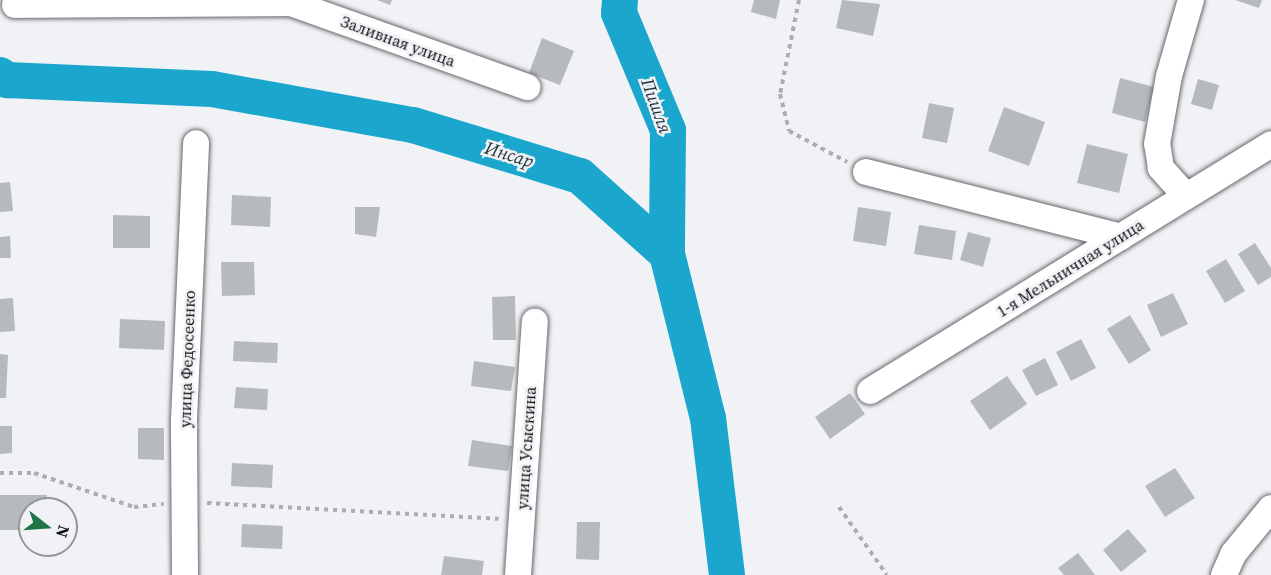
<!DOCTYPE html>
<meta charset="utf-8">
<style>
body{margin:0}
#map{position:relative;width:1271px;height:575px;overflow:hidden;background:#f1f2f6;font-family:"Source Serif 4",serif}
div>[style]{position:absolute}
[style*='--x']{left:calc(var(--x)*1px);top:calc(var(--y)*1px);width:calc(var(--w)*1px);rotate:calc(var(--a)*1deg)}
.river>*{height:36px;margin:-18px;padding:0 18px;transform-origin:18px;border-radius:18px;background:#1ba7cd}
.building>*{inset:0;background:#b7babd}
.path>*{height:4px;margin-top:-2px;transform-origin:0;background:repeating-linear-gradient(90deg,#acadb0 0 4.5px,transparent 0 9px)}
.roads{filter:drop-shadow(0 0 2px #67686b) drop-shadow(0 0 2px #67686b)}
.minor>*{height:26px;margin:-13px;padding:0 13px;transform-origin:13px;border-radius:13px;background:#fff}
span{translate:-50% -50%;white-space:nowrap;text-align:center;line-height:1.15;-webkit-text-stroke:5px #f1f2f6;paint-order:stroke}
.street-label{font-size:16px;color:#0d0e0f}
.water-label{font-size:18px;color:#1d323a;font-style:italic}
.north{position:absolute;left:18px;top:497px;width:60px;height:60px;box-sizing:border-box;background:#f1f2f6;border:2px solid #96979a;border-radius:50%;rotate:107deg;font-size:16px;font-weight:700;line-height:24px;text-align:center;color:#0d0e0f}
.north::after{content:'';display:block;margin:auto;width:21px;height:27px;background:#1e7447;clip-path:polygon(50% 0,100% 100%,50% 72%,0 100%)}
</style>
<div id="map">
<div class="river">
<i style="--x:620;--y:0;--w:13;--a:94"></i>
<i style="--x:619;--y:13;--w:127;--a:67.3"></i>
<i style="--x:668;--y:130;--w:124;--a:90.5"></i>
<i style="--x:0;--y:75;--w:9;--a:36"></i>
<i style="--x:7;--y:80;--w:205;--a:2.5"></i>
<i style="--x:212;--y:89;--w:204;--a:10.2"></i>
<i style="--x:413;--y:125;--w:175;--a:17"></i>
<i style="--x:580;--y:176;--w:117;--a:41.9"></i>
<i style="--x:667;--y:254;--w:169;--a:76"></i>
<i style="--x:708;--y:418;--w:158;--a:83.1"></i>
</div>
<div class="building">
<i style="clip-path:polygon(377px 0,392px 0,390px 5px)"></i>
<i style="clip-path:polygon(754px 0,780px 0,776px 19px,751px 12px)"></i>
<i style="clip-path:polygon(842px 0,880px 4px,873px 36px,836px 28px)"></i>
<i style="clip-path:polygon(1235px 0,1262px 0,1259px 8px)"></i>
<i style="clip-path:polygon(542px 38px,574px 51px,560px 85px,529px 73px)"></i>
<i style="clip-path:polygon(1120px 78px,1154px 87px,1145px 122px,1112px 113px)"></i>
<i style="clip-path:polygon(1198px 79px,1219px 85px,1212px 110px,1191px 104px)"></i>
<i style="clip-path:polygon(929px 103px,954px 108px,947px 143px,922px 138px)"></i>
<i style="clip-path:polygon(1004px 107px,1045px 122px,1029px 166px,988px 151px)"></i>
<i style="clip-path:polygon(1087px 144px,1128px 154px,1119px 193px,1077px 183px)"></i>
<i style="clip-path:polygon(10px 182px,13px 211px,0 212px,0 183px)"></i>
<i style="clip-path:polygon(232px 195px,271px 197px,270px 227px,231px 225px)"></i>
<i style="clip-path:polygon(355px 207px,380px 207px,376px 237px,355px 234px)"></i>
<i style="clip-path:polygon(858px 207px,891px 212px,886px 246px,853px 241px)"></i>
<i style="clip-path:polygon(113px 215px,150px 216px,150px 248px,113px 248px)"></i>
<i style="clip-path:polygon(919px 225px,956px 231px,952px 260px,914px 254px)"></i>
<i style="clip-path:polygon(968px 232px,991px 238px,983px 267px,960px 260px)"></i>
<i style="clip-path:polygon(10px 236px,11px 258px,0 258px,0 237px)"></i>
<i style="clip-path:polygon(1255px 243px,1271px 268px,1271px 277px,1258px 285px,1238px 254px)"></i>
<i style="clip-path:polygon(1226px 259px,1245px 291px,1225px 303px,1206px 271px)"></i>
<i style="clip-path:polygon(221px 262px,254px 262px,255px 295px,222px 296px)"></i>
<i style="clip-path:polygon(1173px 293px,1188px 324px,1161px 337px,1147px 305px)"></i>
<i style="clip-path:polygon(515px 296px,516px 340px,493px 340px,492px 297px)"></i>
<i style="clip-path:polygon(13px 298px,15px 331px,0 332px,0 299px)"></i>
<i style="clip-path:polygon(1130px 315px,1151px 350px,1129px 364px,1107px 329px)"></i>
<i style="clip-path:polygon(120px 319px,165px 321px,164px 350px,119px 348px)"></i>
<i style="clip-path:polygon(1081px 339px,1096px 368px,1071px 381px,1056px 352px)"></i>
<i style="clip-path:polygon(234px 341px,278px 343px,277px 363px,233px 361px)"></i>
<i style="clip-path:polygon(0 354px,8px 355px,6px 398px,0 398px)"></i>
<i style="clip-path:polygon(1045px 358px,1058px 385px,1036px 396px,1022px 370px)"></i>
<i style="clip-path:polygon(474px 361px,515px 367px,511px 391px,471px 386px)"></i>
<i style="clip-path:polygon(1007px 376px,1027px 404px,990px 430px,970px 401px)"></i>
<i style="clip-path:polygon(236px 387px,268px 389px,267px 410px,234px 408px)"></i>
<i style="clip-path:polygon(850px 393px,865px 414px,830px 439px,815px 417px)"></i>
<i style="clip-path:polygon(0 426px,12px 426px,12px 453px,0 454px)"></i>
<i style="clip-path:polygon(138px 428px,164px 428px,164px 460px,138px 459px)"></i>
<i style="clip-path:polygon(472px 440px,512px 446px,508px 471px,468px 466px)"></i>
<i style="clip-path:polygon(232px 463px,273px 465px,272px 488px,231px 486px)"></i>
<i style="clip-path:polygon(1175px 468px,1195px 498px,1165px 517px,1145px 486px)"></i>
<i style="clip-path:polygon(0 495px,47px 495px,47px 509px,30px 509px,30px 530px,0 530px)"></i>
<i style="clip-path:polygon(577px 522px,600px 522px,599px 560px,576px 559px)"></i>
<i style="clip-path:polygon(242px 524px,283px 526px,282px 549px,241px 547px)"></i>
<i style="clip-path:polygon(1128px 529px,1147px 551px,1121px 572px,1103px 550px)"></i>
<i style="clip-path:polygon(1078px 553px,1095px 575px,1064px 575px,1058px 568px)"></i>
<i style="clip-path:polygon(444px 556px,484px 561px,482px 575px,441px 575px)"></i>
</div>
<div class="path">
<i style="--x:799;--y:0;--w:96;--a:101.4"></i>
<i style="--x:780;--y:94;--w:38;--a:76"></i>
<i style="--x:789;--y:131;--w:66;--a:28.1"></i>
<i style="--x:0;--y:473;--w:34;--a:0"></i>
<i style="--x:34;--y:473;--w:106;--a:18.8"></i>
<i style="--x:134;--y:507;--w:30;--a:-6"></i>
<i style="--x:207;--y:503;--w:292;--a:3.1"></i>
<i style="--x:839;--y:507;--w:83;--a:54.8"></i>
</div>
<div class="roads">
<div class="minor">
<i style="--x:15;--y:5;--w:276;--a:-0.4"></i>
<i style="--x:291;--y:3;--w:251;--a:19.6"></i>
<i style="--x:866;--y:172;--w:263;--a:14.3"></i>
<i style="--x:1186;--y:196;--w:38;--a:-132"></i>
<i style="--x:1161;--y:168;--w:24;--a:-99"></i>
<i style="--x:1157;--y:144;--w:69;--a:-80"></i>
<i style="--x:1169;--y:76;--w:79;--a:-73.9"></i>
<i style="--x:870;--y:391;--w:471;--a:-31.6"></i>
<i style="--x:185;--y:575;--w:155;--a:-90.4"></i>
<i style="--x:184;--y:420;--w:277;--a:-87.5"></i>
<i style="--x:518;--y:575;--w:254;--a:-86.2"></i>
<i style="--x:1224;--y:575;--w:24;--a:-66"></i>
<i style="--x:1234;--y:553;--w:58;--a:-50.6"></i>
</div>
</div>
<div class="street-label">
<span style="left:398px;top:41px;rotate:20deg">Заливная улица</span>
<span style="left:1070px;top:268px;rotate:-32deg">1-я Мельничная улица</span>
<span style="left:187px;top:359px;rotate:-88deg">улица Федосеенко</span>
<span style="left:526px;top:448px;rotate:-86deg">улица Усыскина</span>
</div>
<div class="water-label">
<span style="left:656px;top:106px;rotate:70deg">Пишля</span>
<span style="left:509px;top:155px;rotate:17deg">Инсар</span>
</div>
<div class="north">N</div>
</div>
